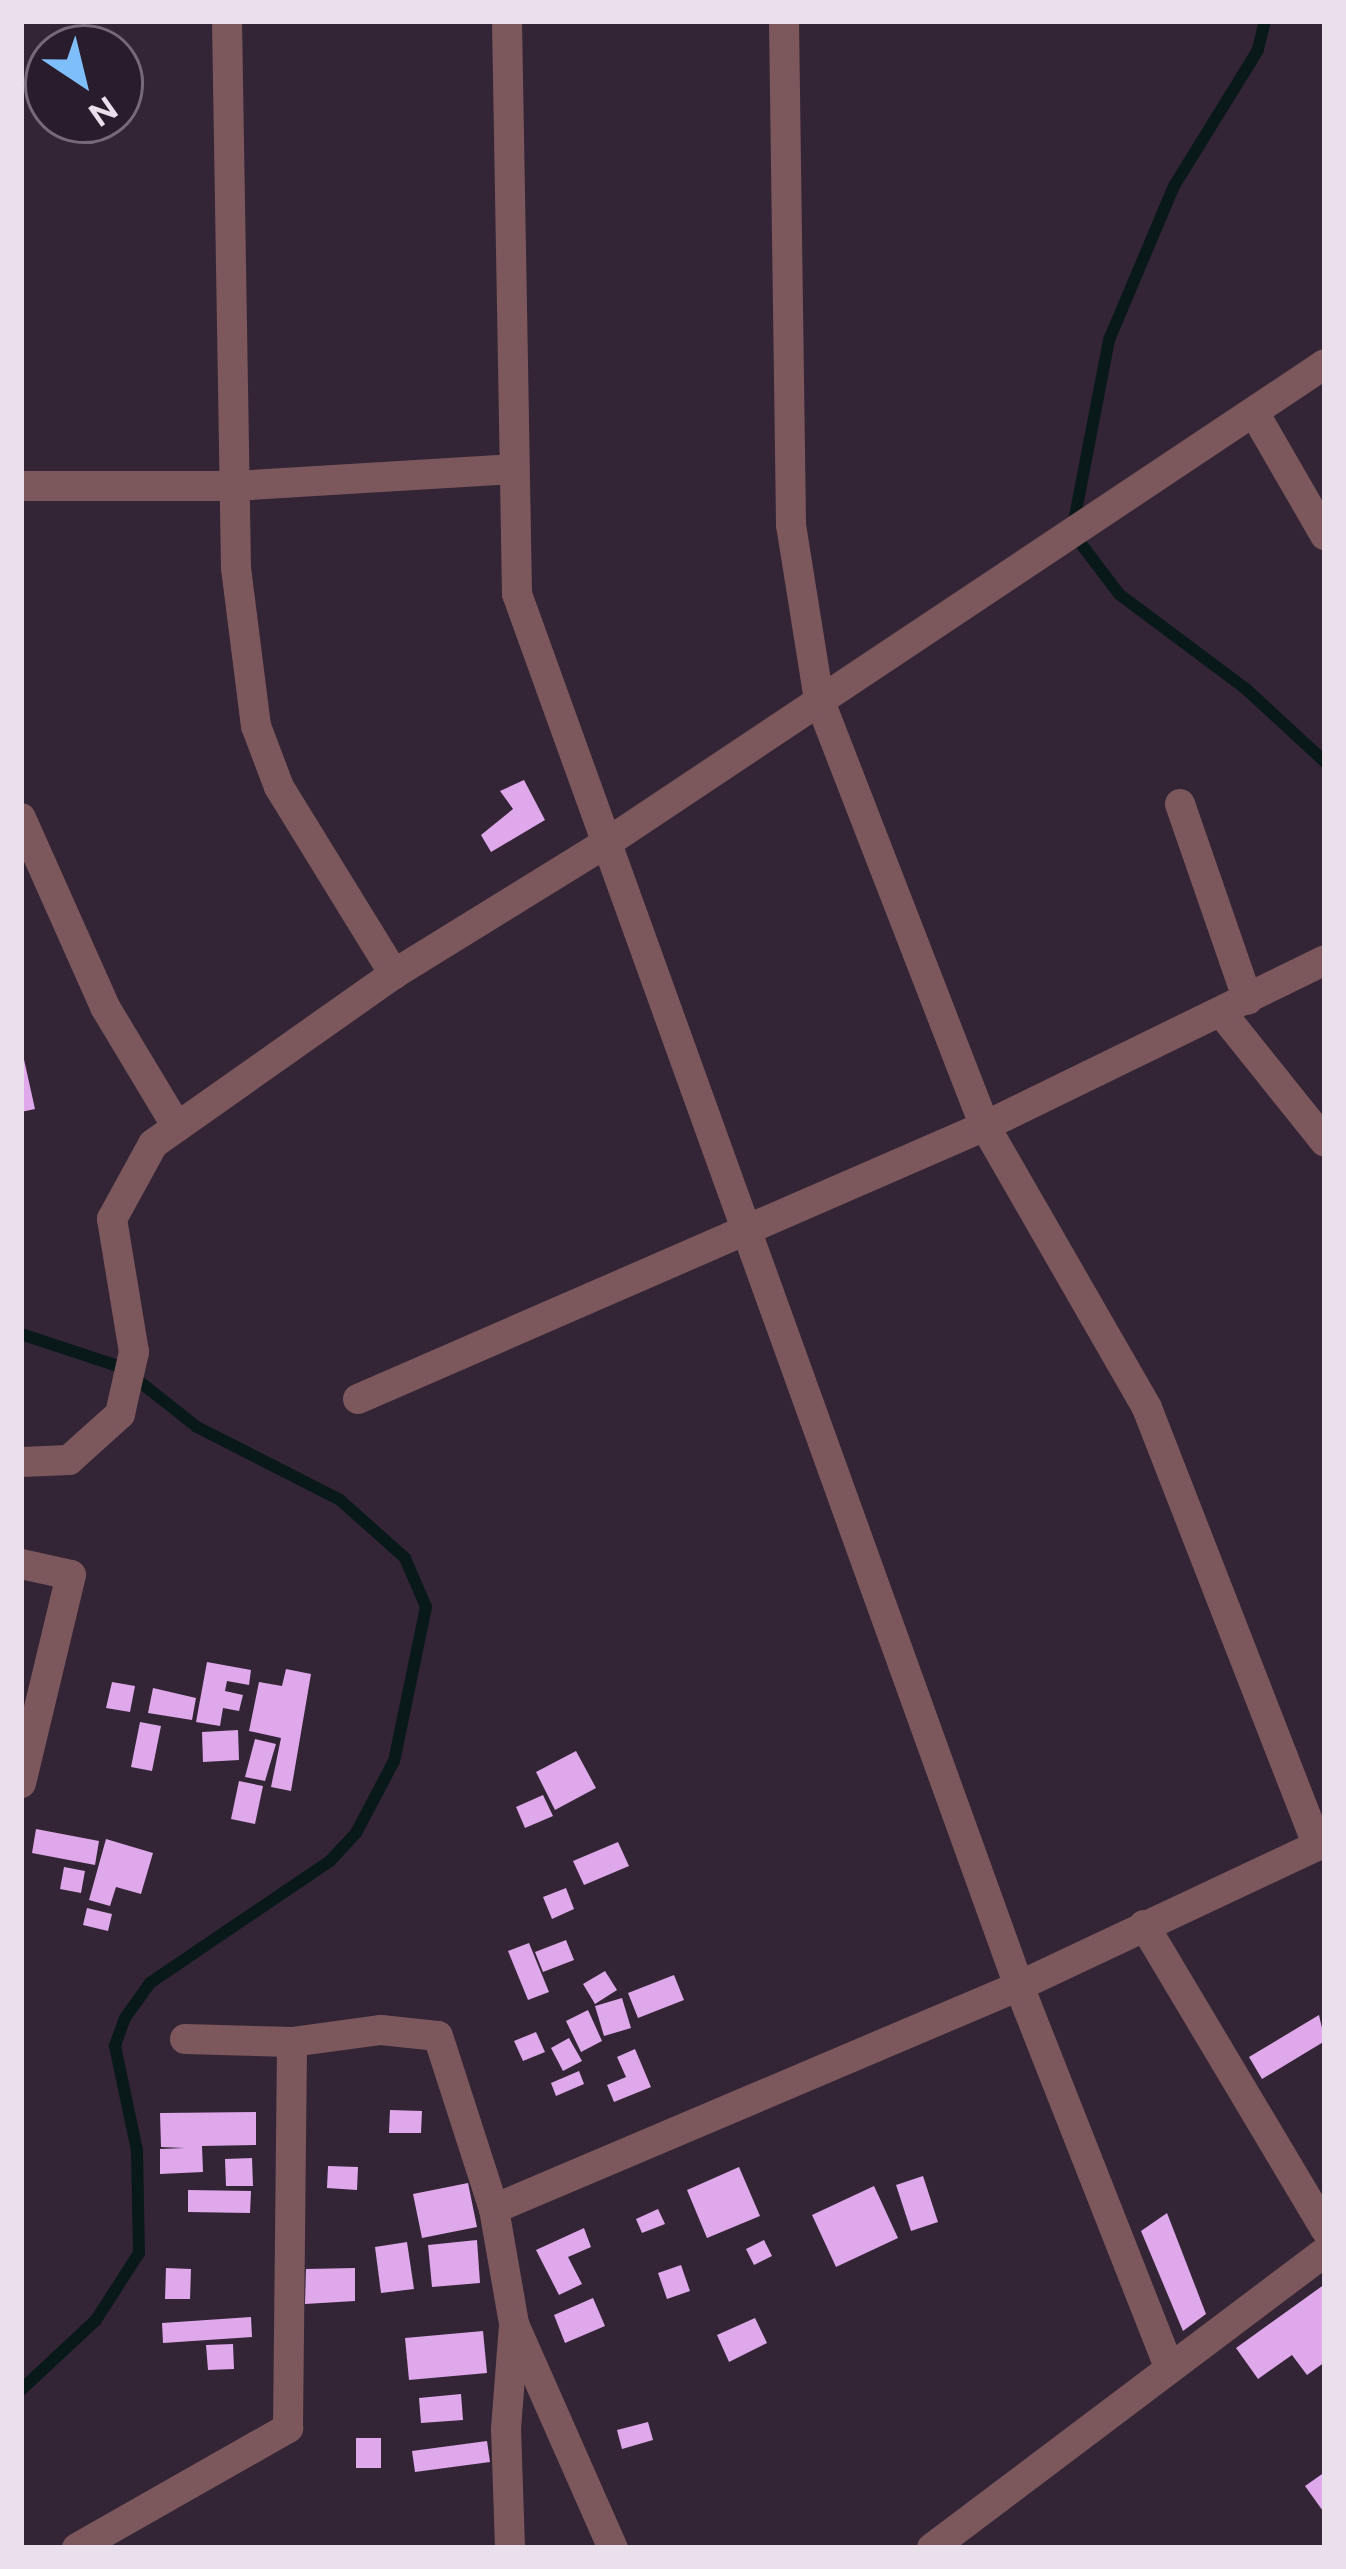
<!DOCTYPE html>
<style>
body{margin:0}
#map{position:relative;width:1346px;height:2569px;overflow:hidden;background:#332536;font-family:Figtree,sans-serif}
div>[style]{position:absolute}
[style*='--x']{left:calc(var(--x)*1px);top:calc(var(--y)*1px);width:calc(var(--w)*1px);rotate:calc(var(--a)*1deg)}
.stream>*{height:12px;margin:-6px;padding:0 6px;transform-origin:6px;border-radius:6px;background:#09191a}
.building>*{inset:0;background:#dea8ea}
.minor>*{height:30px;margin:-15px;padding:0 15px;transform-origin:15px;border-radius:15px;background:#7c585d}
span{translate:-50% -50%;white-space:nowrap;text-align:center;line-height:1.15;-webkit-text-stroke:12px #291c2c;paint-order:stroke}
.frame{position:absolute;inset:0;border:24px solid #e9e0eb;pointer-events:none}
.north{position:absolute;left:24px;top:24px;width:120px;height:120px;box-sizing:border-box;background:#291c2c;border:3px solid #766a78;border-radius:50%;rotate:145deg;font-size:33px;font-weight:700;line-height:48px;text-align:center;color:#e9e0eb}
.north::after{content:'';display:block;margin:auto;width:42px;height:54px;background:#7ebef9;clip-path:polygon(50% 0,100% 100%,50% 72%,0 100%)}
</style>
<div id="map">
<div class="stream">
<i style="--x:1265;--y:21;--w:30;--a:104"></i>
<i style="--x:1258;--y:50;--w:160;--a:121.7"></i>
<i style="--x:1174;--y:186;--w:167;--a:112.9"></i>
<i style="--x:1109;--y:340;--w:196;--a:100.9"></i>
<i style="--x:1072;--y:532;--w:78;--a:52.8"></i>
<i style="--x:1119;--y:594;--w:159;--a:36.8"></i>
<i style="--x:1246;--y:689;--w:108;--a:42.7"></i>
<i style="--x:21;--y:1334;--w:105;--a:18.3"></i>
<i style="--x:121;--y:1367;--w:97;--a:38.3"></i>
<i style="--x:197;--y:1427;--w:161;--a:27"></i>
<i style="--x:340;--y:1500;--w:87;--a:41.7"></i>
<i style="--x:405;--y:1558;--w:53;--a:66.8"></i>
<i style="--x:426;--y:1607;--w:157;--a:101.7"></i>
<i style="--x:394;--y:1761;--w:81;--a:117.8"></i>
<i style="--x:356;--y:1833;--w:38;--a:133"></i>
<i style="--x:330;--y:1861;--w:217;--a:145.9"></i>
<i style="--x:150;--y:1983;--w:43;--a:125.5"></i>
<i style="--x:125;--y:2018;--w:30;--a:110"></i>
<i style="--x:115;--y:2046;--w:106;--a:78.1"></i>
<i style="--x:137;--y:2150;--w:103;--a:88.9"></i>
<i style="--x:139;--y:2253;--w:80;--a:122.7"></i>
<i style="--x:96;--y:2320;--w:103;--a:137"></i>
</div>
<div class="building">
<i style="clip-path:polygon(524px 780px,545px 820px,491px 852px,481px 835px,513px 809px,500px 791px)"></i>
<i style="clip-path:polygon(23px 1055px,35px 1109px,21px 1112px,21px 1056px)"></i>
<i style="clip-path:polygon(207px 1662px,251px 1670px,249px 1685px,227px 1681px,225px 1691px,243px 1695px,239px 1711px,223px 1708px,220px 1726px,196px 1722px)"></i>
<i style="clip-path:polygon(286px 1669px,311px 1674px,291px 1791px,271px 1787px,281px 1738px,249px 1731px,259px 1682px,282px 1686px)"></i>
<i style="clip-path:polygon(112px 1682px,135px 1686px,130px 1712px,106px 1708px)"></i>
<i style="clip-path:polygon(153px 1688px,196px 1698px,192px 1720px,148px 1713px)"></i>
<i style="clip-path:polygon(140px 1722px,161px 1726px,152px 1771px,131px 1767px)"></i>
<i style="clip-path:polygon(238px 1730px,239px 1760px,203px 1762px,202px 1732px)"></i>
<i style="clip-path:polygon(255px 1739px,276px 1744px,265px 1781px,245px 1777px)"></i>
<i style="clip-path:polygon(576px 1751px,596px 1788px,555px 1810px,536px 1772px)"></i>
<i style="clip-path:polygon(239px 1781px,263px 1786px,255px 1824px,231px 1819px)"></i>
<i style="clip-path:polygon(543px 1795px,553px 1816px,525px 1828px,516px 1807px)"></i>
<i style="clip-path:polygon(36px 1829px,99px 1841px,95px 1865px,32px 1853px)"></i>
<i style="clip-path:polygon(106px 1839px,153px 1853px,141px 1894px,116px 1887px,110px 1906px,89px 1900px)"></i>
<i style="clip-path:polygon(618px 1842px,629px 1866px,584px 1885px,573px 1861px)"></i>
<i style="clip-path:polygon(64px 1867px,85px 1871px,81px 1893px,60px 1889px)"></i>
<i style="clip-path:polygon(566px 1888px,574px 1909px,552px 1919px,543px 1897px)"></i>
<i style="clip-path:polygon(87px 1908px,112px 1914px,108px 1931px,83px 1925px)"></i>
<i style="clip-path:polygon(566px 1940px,574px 1960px,543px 1972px,535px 1952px)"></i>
<i style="clip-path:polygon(529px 1943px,549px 1992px,528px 2000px,508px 1951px)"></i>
<i style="clip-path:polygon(605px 1971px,617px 1990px,595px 2004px,583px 1984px)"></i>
<i style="clip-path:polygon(674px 1975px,684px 2000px,638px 2018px,628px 1993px)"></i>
<i style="clip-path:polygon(622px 1998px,631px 2028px,604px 2036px,595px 2006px)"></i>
<i style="clip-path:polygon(588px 2010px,602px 2041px,581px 2052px,566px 2021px)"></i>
<i style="clip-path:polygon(1319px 2015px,1325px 2041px,1262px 2079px,1249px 2057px)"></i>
<i style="clip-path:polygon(536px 2032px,545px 2052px,523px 2061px,514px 2041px)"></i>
<i style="clip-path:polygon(569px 2038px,582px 2061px,563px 2071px,551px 2048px)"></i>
<i style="clip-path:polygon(635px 2049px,651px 2087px,614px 2102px,607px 2085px,626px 2077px,617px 2057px)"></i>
<i style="clip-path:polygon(579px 2071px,584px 2084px,556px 2096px,551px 2083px)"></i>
<i style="clip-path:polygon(390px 2110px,422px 2111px,421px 2133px,389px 2133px)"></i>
<i style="clip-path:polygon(256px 2112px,256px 2145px,202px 2146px,203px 2172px,160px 2174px,160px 2149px,185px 2148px,161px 2147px,160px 2113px)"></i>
<i style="clip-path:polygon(252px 2158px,253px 2186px,226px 2186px,225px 2159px)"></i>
<i style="clip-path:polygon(328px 2166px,358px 2167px,357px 2190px,327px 2188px)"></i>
<i style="clip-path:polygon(739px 2167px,760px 2216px,707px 2238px,687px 2190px)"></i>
<i style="clip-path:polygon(923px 2176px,938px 2222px,911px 2231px,896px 2185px)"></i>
<i style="clip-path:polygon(468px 2183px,477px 2227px,422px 2238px,413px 2194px)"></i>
<i style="clip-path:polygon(874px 2186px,898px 2238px,836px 2267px,812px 2215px)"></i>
<i style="clip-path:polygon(188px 2190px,251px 2191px,250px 2213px,188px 2212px)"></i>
<i style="clip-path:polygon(658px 2209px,665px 2224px,642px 2233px,636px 2219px)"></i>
<i style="clip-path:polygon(1167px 2213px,1206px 2314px,1183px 2331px,1141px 2231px)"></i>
<i style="clip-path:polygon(584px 2228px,591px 2247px,568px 2257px,582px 2284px,559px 2295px,536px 2250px)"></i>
<i style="clip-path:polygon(477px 2240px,480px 2283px,432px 2287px,428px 2245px)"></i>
<i style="clip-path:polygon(764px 2240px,772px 2256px,754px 2265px,746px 2249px)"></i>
<i style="clip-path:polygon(407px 2242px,414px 2289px,381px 2293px,375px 2247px)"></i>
<i style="clip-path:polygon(681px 2265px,690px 2291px,667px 2299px,658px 2273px)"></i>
<i style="clip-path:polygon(166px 2268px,191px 2269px,190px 2299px,165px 2299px)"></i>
<i style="clip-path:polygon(355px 2268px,355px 2301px,305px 2304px,306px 2269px)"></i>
<i style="clip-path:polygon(1325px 2284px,1325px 2362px,1307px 2375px,1292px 2355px,1258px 2379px,1236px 2348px)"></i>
<i style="clip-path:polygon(593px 2298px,605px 2326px,565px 2343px,554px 2315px)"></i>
<i style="clip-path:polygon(251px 2317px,252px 2337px,163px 2343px,162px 2323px)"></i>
<i style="clip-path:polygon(755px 2318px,767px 2343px,729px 2362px,717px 2335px)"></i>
<i style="clip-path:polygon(483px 2331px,487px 2373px,409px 2380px,405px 2338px)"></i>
<i style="clip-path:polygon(233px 2344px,234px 2369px,208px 2370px,206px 2345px)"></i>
<i style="clip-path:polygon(461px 2394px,463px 2420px,421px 2423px,419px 2398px)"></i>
<i style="clip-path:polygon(648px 2422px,653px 2440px,622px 2449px,617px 2430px)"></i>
<i style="clip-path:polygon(356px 2438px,381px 2438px,381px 2468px,356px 2468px)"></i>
<i style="clip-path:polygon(487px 2441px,490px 2462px,415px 2472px,412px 2451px)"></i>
<i style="clip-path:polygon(1325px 2472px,1325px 2514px,1305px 2486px)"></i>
</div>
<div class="minor">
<i style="--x:227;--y:21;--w:547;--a:89.06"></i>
<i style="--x:236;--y:568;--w:159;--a:82.8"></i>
<i style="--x:256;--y:726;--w:65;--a:69.3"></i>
<i style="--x:279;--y:787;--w:220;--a:58.4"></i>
<i style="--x:507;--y:21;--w:573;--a:89"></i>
<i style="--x:517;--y:594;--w:1480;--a:70.17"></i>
<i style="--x:1019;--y:1986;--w:407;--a:68.5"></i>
<i style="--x:784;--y:21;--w:504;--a:89.2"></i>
<i style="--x:791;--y:525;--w:176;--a:80.9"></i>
<i style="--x:819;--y:699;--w:458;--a:68.8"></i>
<i style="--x:985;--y:1126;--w:325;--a:60.1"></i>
<i style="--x:1147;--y:1408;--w:470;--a:68.7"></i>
<i style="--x:1255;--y:414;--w:140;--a:60"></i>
<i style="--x:21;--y:486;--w:214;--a:0"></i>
<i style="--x:235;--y:486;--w:279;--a:-3.5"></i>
<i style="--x:1180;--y:804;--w:207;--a:70.9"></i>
<i style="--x:21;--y:818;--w:207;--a:66"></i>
<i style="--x:105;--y:1007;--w:138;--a:59"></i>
<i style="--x:1221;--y:1012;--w:166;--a:51.3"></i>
<i style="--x:358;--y:1399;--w:684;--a:-23.53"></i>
<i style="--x:985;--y:1126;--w:378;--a:-26"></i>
<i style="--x:21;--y:1462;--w:48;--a:-2.4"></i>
<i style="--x:69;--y:1460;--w:69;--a:-42"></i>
<i style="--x:120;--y:1414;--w:64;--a:-77.3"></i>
<i style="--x:134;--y:1352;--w:135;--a:-99.4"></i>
<i style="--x:112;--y:1219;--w:85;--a:-61.3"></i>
<i style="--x:153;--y:1144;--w:295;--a:-35.2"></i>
<i style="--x:394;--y:974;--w:255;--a:-31.7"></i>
<i style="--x:611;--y:840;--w:858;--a:-33.69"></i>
<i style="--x:21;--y:1564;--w:51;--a:12.4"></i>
<i style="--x:71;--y:1575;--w:214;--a:103.5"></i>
<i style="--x:1144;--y:1925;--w:354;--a:59.2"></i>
<i style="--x:185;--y:2039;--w:107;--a:1.6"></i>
<i style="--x:292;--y:2042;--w:90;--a:-7.7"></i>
<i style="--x:381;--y:2030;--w:57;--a:6"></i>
<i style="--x:438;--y:2036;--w:182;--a:72.1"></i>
<i style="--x:494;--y:2209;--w:117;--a:80.1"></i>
<i style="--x:514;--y:2324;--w:245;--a:66.2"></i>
<i style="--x:494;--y:2209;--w:570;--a:-23.01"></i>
<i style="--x:1019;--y:1986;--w:338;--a:-25.2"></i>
<i style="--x:77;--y:2548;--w:243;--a:-29.6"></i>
<i style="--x:288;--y:2428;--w:386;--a:-89.4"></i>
<i style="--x:510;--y:2548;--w:119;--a:-91.9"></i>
<i style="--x:506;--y:2429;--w:103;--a:-85.6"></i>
<i style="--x:932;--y:2548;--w:492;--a:-37"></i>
</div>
<div class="frame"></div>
<div class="north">N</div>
</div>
